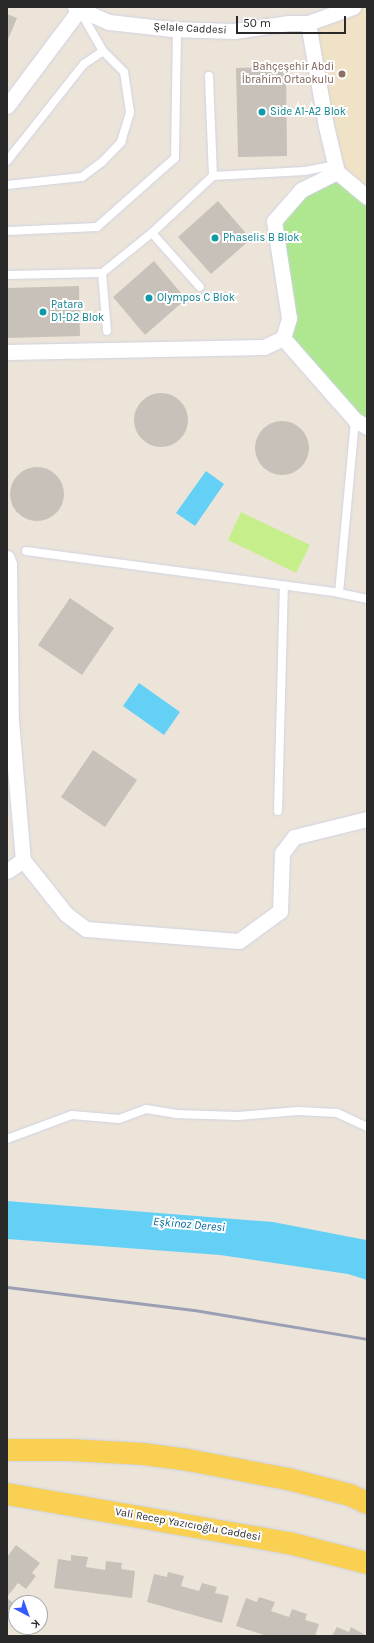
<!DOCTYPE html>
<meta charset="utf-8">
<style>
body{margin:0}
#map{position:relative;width:374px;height:1643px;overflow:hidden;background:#ece4d9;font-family:Karla,sans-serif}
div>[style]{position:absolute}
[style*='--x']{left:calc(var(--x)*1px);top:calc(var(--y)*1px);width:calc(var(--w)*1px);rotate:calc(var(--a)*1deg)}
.education>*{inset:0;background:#efe2c7}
.green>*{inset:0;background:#afe791}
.pitch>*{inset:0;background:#c6ef8c}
.water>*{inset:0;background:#64d0f6}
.building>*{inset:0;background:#c7c1b9}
.round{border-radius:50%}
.roads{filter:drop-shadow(0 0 1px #ced2e3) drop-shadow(0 0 1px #ced2e3)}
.lane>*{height:8px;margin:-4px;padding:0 4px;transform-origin:4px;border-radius:4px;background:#fff}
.street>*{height:15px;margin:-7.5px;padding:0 7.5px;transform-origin:7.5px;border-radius:7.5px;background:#fff}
.primary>*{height:22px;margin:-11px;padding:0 11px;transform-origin:11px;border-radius:11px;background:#f9d051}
.rail>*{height:3px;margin:-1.5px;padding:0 1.5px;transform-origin:1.5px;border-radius:1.5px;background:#9c9fb4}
.dots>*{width:11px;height:11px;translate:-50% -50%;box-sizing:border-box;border:2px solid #fff;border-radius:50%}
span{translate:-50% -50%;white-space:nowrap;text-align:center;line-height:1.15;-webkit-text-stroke:4px #fff;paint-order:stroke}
.street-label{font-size:11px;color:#292929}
.education-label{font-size:11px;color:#785e54}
.right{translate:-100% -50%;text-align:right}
.culture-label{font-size:11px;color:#0d838f}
.left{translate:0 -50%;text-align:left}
.water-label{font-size:12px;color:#056ca0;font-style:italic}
.frame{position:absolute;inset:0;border:8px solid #292929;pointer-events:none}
.north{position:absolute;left:8px;top:1595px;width:40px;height:40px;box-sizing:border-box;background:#fff;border:1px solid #a9a9a9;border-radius:50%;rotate:139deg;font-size:11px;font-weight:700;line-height:16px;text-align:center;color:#292929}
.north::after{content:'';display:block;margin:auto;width:14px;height:18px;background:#335bff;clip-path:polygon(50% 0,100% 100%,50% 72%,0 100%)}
.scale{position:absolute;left:236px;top:16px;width:110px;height:18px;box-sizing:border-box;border:2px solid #292929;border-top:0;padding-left:5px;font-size:12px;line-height:14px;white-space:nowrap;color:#292929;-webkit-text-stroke:3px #fff;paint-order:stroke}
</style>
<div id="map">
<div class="education">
<i style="clip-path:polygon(353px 7px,367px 7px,367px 197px,337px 172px,308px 23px)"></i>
</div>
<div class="green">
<i style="clip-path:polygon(337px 172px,367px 197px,367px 427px,283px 338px,289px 318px,274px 221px,301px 190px)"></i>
</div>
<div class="pitch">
<i style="clip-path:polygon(241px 512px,310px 545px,296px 573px,228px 540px)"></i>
</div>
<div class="water">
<i style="clip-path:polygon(206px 471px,224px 484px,195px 526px,176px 513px)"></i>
<i style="clip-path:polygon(139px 683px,180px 712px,164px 735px,123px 706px)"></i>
<i style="clip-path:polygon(7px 1201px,273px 1222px,366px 1240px,367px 1280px,348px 1274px,220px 1255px,7px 1239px)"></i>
</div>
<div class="building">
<i style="clip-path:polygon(7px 14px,17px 18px,7px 42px)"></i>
<i style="clip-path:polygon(286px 67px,287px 156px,238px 157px,236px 68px)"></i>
<i style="clip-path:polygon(218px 201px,251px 239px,211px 274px,178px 237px)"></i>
<i style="clip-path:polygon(154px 261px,186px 299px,145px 335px,113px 297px)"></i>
<i style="clip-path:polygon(79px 286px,80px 336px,7px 338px,7px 288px)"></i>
<i class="round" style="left:134px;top:393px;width:54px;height:54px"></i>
<i class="round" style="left:255px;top:421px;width:54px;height:54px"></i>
<i class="round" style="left:10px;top:467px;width:54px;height:54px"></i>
<i style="clip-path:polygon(70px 598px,114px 628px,82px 675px,38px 645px)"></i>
<i style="clip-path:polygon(93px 750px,137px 780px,105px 827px,61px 797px)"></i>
<i style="clip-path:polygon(16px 1545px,40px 1563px,32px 1573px,36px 1576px,26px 1589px,18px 1583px,7px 1597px,7px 1557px)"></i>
<i style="clip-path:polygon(71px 1555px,88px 1557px,86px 1567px,105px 1570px,106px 1561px,122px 1563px,121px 1569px,135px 1571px,132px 1598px,54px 1588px,58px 1559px,71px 1561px)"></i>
<i style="clip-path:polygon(168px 1572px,184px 1576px,181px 1586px,199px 1591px,202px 1583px,217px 1587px,215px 1593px,229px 1596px,222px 1623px,147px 1602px,154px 1574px,167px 1577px)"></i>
<i style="clip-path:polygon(259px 1597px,275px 1602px,271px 1611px,289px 1617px,292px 1609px,307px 1614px,305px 1620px,319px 1624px,315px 1636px,267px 1636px,236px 1626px,246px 1598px,257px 1602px)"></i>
<i style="clip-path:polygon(7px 1598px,13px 1603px,7px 1612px)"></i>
<i style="clip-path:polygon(337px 1627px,349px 1632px,351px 1627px,367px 1636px,332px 1636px)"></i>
</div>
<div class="roads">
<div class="lane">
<i style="--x:7;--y:161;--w:124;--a:-51.6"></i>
<i style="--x:84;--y:64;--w:23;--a:-34"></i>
<i style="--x:213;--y:176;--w:92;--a:-3.1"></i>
<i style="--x:305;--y:171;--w:31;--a:-11"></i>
<i style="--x:7;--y:185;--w:75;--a:-6.1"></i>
<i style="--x:82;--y:177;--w:25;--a:-37"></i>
<i style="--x:102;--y:162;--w:28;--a:-46"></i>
<i style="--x:121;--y:142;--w:31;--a:-73"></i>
<i style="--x:130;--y:112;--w:40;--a:-98.5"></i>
<i style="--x:124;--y:72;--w:30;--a:-135"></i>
<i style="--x:103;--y:51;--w:46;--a:-119.9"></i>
<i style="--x:7;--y:231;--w:90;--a:-2.5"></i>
<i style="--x:97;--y:227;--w:104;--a:-41.5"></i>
<i style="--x:175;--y:158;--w:129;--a:-89.1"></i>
<i style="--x:152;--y:233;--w:72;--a:48.4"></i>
<i style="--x:102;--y:273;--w:58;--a:85.1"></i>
<i style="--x:7;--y:275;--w:95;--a:-1.2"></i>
<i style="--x:102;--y:273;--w:64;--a:-38.7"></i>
<i style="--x:152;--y:233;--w:83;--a:-43.1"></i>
<i style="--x:213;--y:176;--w:100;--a:-92.3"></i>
<i style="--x:26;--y:551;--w:316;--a:7.6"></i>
<i style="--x:339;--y:593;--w:174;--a:-84.7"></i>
<i style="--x:339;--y:593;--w:29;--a:12"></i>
<i style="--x:278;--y:811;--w:225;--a:-88.5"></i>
<i style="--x:7;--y:1139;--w:69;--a:-20.3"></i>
<i style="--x:72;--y:1115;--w:47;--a:4.9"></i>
<i style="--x:119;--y:1119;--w:29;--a:-20"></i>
<i style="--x:146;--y:1109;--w:30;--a:9"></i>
<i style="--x:176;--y:1114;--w:62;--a:1.8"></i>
<i style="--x:238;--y:1116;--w:60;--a:-4.8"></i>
<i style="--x:298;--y:1111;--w:39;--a:3"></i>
<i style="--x:337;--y:1113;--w:33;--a:25"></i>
</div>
<div class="street">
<i style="--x:75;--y:7;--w:37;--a:24"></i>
<i style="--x:109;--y:22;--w:61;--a:6.5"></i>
<i style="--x:170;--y:29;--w:64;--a:1.8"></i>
<i style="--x:234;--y:31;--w:55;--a:-8.4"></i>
<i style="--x:288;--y:23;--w:20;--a:0"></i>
<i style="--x:308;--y:23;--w:48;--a:-19.6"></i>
<i style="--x:308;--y:23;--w:105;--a:80.1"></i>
<i style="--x:326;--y:126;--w:47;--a:76.6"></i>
<i style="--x:337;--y:172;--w:39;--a:40"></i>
<i style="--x:7;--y:106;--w:120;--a:-53.1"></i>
<i style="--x:283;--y:338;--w:109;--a:48.7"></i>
<i style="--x:355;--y:420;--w:14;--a:30"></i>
<i style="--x:7;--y:352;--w:257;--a:-1.1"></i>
<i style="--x:264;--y:347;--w:21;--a:-25"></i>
<i style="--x:283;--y:338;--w:21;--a:-73"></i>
<i style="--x:289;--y:318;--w:98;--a:-98.8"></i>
<i style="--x:274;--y:221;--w:41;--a:-48.9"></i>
<i style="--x:301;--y:190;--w:40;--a:-26.6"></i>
<i style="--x:7;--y:558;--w:6;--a:72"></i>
<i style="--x:9;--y:564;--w:157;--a:89.3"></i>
<i style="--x:11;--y:721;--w:140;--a:85.1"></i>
<i style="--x:23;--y:860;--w:19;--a:145"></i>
<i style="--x:23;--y:860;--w:69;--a:51.5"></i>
<i style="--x:66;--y:914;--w:25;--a:37"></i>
<i style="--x:86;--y:929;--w:153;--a:4.5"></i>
<i style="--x:239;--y:941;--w:51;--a:-36.2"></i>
<i style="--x:280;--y:911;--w:58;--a:-88"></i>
<i style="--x:282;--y:853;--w:20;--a:-53"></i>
<i style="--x:294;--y:837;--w:75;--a:-13.9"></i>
</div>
<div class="primary">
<i style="--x:7;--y:1450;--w:63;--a:0"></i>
<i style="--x:70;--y:1450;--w:73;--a:3.1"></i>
<i style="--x:143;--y:1454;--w:45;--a:7.6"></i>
<i style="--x:188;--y:1460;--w:102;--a:10.8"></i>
<i style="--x:288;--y:1479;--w:64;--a:14.5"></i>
<i style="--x:350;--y:1495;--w:19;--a:25"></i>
<i style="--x:7;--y:1494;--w:286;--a:9.9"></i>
<i style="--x:289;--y:1543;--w:81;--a:14.4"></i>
</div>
</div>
<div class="rail">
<i style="--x:7;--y:1287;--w:188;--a:7"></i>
<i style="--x:194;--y:1310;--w:175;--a:9.5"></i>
</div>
<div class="dots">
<i style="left:342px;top:74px;background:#8d6e63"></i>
<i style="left:262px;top:112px;background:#0f9aa8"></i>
<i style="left:215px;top:238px;background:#0f9aa8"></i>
<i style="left:149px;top:298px;background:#0f9aa8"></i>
<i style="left:43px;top:312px;background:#0f9aa8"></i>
</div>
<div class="street-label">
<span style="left:190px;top:29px;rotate:3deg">Şelale Caddesi</span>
<span style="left:188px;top:1525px;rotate:10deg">Vali Recep Yazıcıoğlu Caddesi</span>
</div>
<div class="education-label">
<span class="right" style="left:334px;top:74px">Bahçeşehir Abdi<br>İbrahim Ortaokulu</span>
</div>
<div class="culture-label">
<span class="left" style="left:270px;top:112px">Side A1-A2 Blok</span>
<span class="left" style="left:223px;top:238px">Phaselis B Blok</span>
<span class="left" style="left:157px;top:298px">Olympos C Blok</span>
<span class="left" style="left:51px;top:312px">Patara<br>D1-D2 Blok</span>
</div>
<div class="water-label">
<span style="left:189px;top:1225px;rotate:5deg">Eşkinoz Deresi</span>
</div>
<div class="frame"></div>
<div class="north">K</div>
<div class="scale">50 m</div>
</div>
